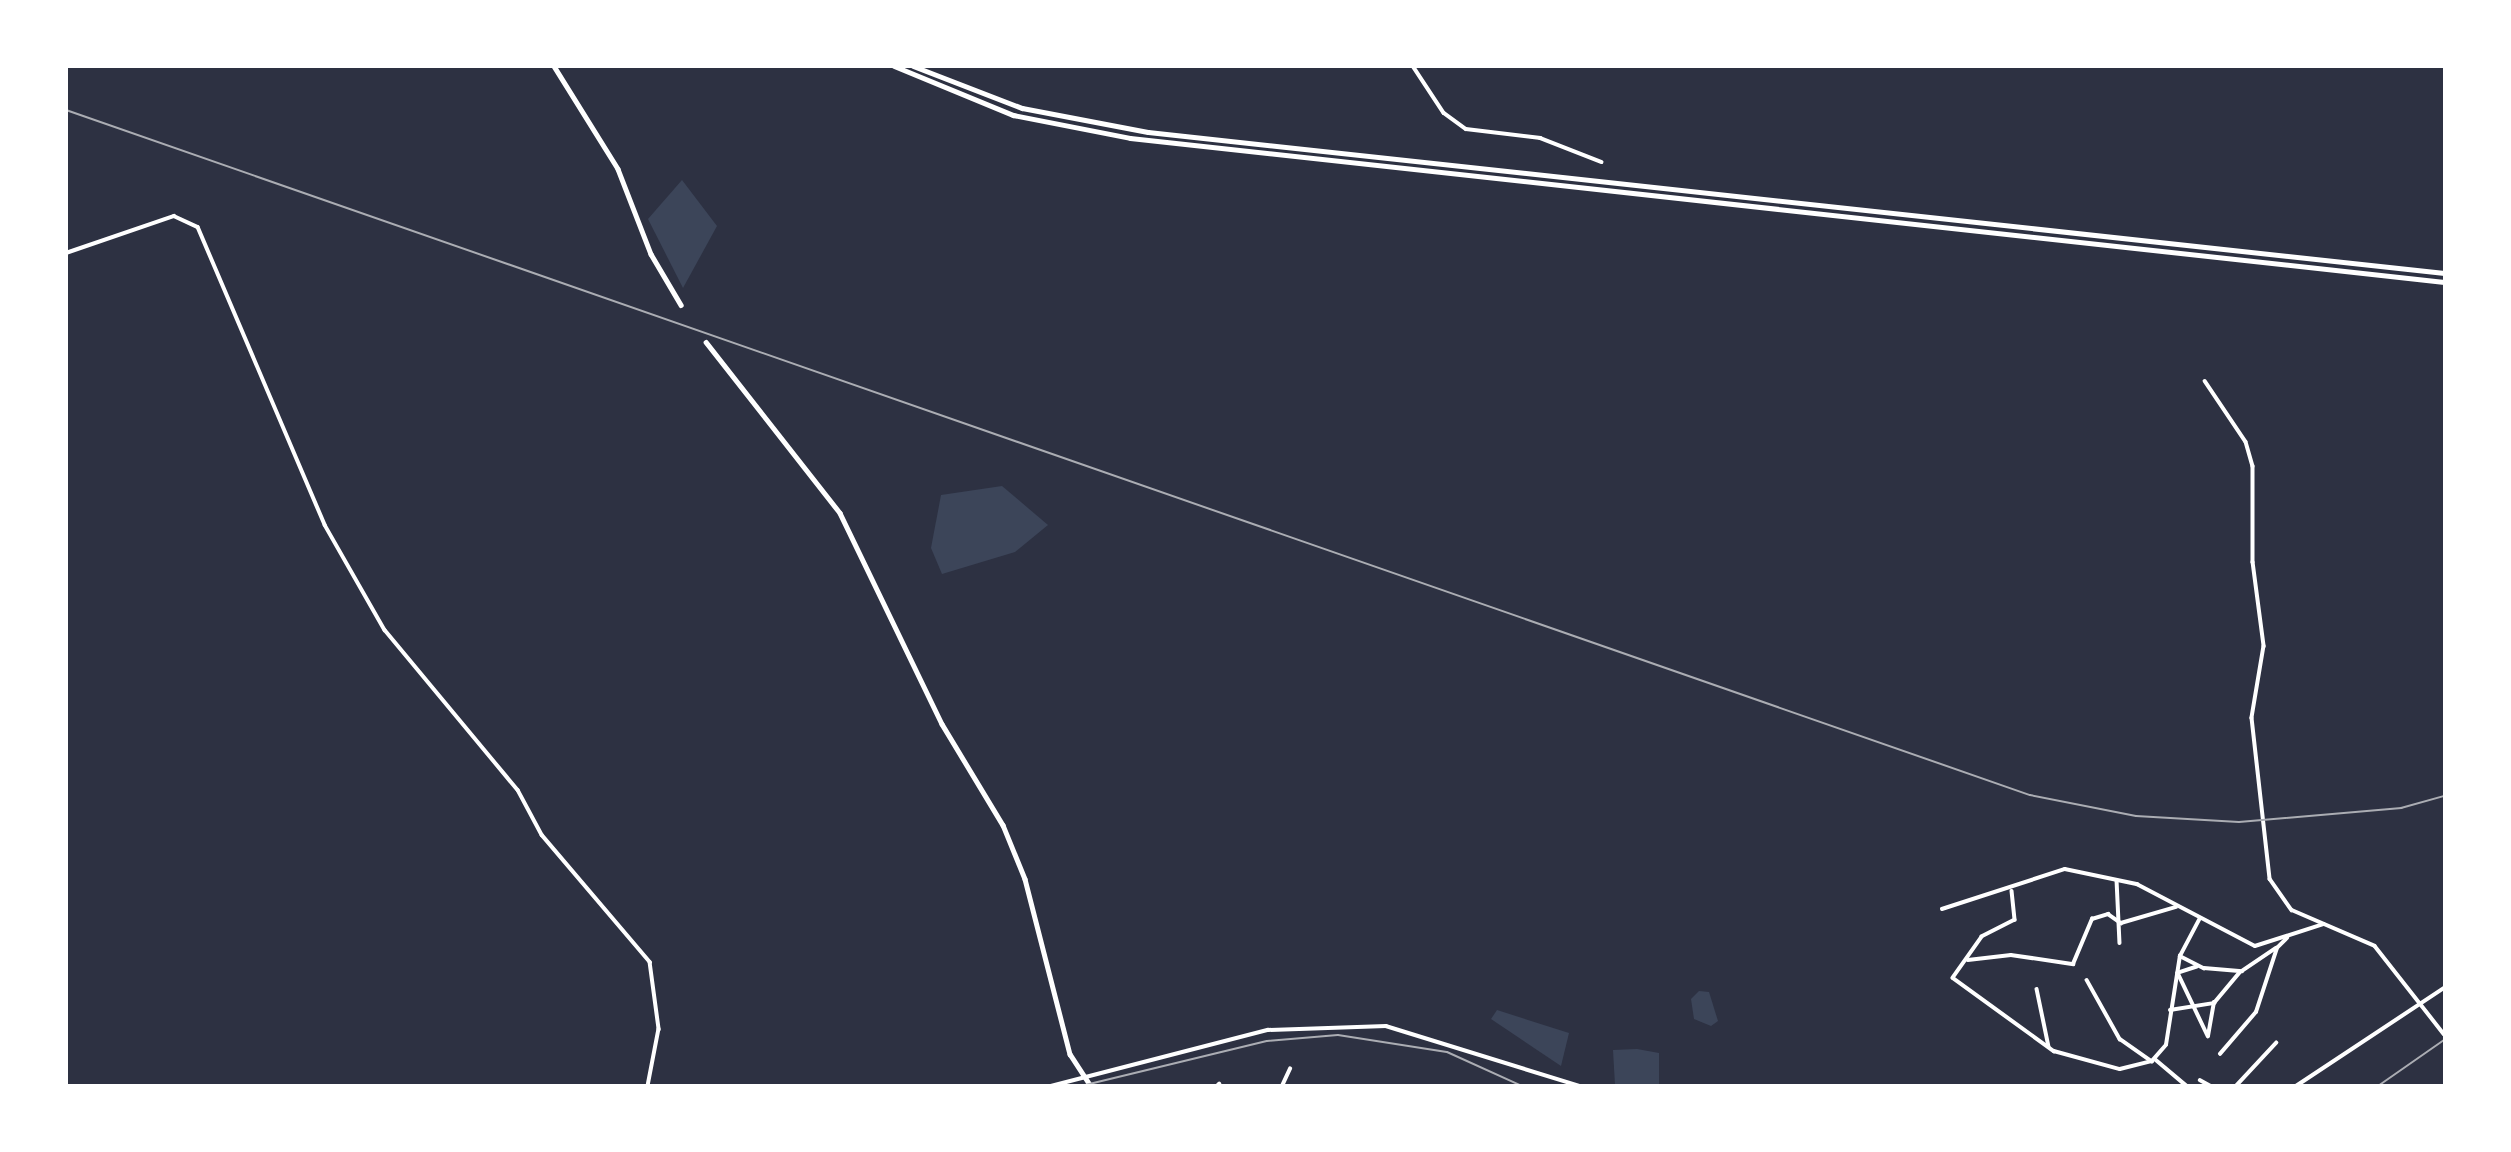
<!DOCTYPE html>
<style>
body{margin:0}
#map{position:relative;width:2511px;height:1152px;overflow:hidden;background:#2d3142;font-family:Quicksand,sans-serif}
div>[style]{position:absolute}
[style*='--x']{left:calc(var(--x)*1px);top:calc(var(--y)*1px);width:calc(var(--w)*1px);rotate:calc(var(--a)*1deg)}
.green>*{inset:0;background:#3c4559}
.minor>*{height:3.5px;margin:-1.75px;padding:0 1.75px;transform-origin:1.75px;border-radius:1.75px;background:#fff}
.tertiary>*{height:4.5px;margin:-2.25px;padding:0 2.25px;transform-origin:2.25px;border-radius:2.25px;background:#fff}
.trunk>*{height:5px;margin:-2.5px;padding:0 2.5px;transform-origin:2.5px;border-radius:2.5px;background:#fff}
.rail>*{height:2px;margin:-1px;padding:0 1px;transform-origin:1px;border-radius:1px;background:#abadb3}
span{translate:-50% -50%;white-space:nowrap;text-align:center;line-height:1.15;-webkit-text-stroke:5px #fff;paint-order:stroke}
.frame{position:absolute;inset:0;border:68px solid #fff;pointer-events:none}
</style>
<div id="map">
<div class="green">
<i style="clip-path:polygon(682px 180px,717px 226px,683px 288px,648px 219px)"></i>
<i style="clip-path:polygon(1002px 486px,1048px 525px,1015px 552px,942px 574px,931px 548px,941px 495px)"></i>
<i style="clip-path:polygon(1699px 991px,1709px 992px,1718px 1021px,1711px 1026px,1694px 1019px,1691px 999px)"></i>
<i style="clip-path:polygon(1497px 1010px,1569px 1033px,1561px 1066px,1491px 1019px)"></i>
<i style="clip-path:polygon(1637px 1049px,1659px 1053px,1659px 1085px,1615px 1085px,1613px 1050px)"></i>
</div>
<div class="minor">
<i style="--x:1413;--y:66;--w:56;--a:56.6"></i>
<i style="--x:1444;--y:113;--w:27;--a:36"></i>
<i style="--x:1466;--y:129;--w:75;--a:6.9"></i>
<i style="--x:1540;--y:138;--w:66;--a:21.2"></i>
<i style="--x:66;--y:253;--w:114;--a:-18.9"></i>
<i style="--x:174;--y:216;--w:26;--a:25"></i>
<i style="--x:198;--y:227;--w:324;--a:66.9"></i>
<i style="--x:325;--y:525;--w:121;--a:60.3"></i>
<i style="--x:385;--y:630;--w:208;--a:50.3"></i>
<i style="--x:518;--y:790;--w:51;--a:61.9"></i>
<i style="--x:542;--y:835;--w:167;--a:49.6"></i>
<i style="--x:650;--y:962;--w:68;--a:82.3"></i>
<i style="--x:659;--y:1029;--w:58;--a:100.9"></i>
<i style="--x:2205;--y:381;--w:73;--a:56.1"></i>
<i style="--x:2246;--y:442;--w:25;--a:74"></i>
<i style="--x:2253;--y:466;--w:96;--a:90"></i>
<i style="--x:2253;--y:562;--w:85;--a:82.5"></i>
<i style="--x:2264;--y:646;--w:73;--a:99.5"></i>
<i style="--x:2252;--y:718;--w:162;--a:83.6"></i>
<i style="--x:2270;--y:879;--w:38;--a:55"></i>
<i style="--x:2292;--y:910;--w:90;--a:23.4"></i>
<i style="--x:2375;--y:946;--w:112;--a:51.9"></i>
<i style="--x:2117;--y:880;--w:63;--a:87.3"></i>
<i style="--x:2012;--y:891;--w:29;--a:84"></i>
<i style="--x:2015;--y:920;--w:37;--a:153"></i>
<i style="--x:1982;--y:937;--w:50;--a:125.3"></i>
<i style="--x:1953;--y:978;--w:125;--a:35.9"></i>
<i style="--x:2054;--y:1051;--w:68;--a:15.3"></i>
<i style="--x:2120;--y:1069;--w:33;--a:-14"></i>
<i style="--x:2152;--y:1061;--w:21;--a:-49"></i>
<i style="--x:2166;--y:1045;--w:90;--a:-81.1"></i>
<i style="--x:2180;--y:956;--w:41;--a:-62.2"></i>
<i style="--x:1942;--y:909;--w:129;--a:-18"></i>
<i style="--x:2065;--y:869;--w:74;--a:11.8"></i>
<i style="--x:2137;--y:884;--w:133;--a:27.7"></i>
<i style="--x:2255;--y:946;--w:72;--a:-17.7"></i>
<i style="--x:2121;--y:923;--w:57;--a:-16.2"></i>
<i style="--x:2180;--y:956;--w:27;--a:27"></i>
<i style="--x:2204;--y:968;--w:38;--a:5"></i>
<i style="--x:2242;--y:971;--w:41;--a:-34.1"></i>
<i style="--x:1968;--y:960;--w:43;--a:-6.6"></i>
<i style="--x:2011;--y:955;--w:63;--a:8.3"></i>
<i style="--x:2073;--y:964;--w:49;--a:-67.1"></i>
<i style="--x:2092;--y:919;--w:17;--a:-17"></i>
<i style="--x:2108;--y:914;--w:16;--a:35"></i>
<i style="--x:2197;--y:967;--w:20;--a:162"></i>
<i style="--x:2178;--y:973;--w:70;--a:64.5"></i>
<i style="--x:2087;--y:980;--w:68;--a:60.8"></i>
<i style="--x:2120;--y:1039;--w:39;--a:35"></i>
<i style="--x:2037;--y:989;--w:59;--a:78.3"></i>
<i style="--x:2170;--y:1010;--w:45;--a:-9"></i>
<i style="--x:2214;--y:1003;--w:40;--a:-50"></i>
<i style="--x:2208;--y:1036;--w:34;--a:-80"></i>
<i style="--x:2220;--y:1054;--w:55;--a:-49.4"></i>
<i style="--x:2256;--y:1012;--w:67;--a:-71.8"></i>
<i style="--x:2277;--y:948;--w:14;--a:-45"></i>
<i style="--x:2155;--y:1059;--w:42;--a:40.2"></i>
<i style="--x:2200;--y:1080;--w:13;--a:29"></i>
<i style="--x:1051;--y:1086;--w:224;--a:-14.5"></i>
<i style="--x:1268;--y:1030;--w:118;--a:-1.9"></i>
<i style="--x:1386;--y:1026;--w:203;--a:17.2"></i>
<i style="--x:1217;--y:1086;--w:3;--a:-45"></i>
<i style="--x:1282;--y:1086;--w:19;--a:-65"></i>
<i style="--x:2236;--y:1086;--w:59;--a:-47.1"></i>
<i style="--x:2296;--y:1086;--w:178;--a:-33.5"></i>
</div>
<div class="tertiary">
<i style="--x:554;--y:66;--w:121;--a:58.1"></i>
<i style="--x:618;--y:169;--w:91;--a:68.8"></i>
<i style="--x:651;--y:254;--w:59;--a:59.5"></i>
<i style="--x:706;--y:342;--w:217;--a:51.9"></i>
<i style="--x:840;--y:513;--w:234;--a:64.2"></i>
<i style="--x:942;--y:724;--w:118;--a:58.9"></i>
<i style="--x:1003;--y:825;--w:58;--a:67.8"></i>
<i style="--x:1025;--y:879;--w:181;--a:75.6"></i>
<i style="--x:1070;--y:1054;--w:38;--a:57"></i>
</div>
<div class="trunk">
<i style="--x:894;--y:66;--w:129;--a:22.4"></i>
<i style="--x:1013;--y:115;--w:119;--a:11.1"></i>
<i style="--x:1130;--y:138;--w:1322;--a:6.25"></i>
<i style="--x:913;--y:66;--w:117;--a:21.1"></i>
<i style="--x:1022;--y:108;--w:128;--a:10.8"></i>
<i style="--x:1148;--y:132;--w:1304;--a:6.21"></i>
</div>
<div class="rail">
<i style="--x:66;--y:110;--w:2080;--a:19.23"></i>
<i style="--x:2030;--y:795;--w:108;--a:11.2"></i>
<i style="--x:2136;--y:816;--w:103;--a:3.3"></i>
<i style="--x:2239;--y:822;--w:163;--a:-4.9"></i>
<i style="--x:2401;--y:808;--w:45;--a:-15.6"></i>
<i style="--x:1081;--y:1086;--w:191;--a:-13.6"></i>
<i style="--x:1267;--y:1041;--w:71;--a:-4.8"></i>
<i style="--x:1338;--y:1035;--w:110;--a:8.9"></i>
<i style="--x:1447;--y:1052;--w:82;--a:24.4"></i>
<i style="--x:2378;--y:1086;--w:80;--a:-34.9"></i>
</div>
<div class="frame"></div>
</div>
